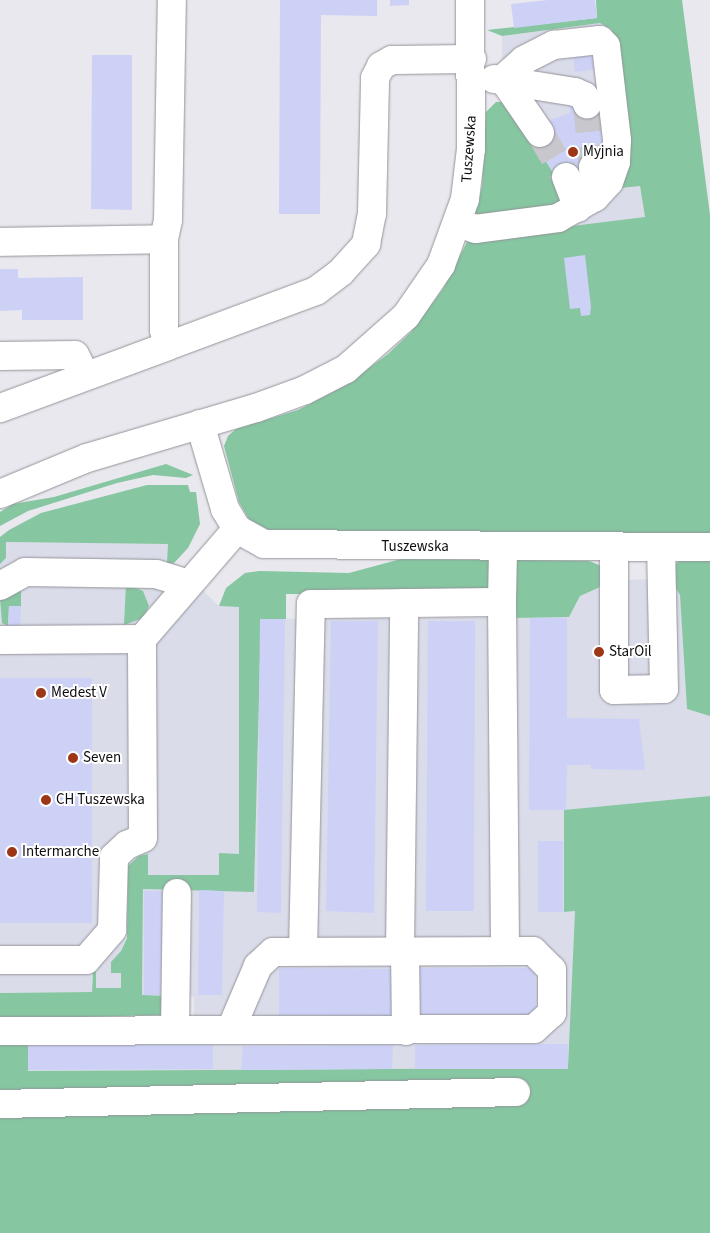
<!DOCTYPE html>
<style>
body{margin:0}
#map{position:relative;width:710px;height:1233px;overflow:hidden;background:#e8e8ee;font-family:"Source Sans 3",sans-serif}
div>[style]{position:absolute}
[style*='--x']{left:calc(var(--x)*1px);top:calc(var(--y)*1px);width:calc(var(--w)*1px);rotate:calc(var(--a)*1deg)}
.built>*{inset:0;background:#dadce9}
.green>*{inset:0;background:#86c6a1}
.building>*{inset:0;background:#cdd1f6}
.minor-tunnel>*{height:28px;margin-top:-14px;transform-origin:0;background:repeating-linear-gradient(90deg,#c7c7cd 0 28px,transparent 0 42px)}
.roads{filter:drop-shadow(0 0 1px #939499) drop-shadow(0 0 1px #939499)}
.minor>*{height:28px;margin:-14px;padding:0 14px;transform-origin:14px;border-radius:14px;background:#fff}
.dots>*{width:14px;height:14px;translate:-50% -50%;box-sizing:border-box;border:2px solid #fff;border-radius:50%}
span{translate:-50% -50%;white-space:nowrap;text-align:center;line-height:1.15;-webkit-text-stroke:4px #fff;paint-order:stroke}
.street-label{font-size:15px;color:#0e0e10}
.poi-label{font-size:15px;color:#0e0e10}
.left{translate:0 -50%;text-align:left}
</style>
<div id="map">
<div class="built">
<i style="clip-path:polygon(600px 23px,611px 29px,616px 39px,622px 188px,640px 186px,645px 218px,476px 238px,558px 181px,532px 138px,502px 102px,502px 36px)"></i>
<i style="clip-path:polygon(5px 542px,168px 544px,168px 563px,174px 563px,219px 606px,239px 607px,239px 854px,219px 875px,147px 875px,121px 951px,121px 988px,96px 988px,96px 973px,93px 972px,92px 992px,0 993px,0 564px,6px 558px)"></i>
<i style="clip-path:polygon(671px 579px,680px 595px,687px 709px,710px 716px,710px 796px,569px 810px,564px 912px,575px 911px,569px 1068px,28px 1071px,28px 1042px,194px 1041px,194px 996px,142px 995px,143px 889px,254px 891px,261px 619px,569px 617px,580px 596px,607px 580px)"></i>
</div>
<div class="green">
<i style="clip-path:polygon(596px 0,682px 0,710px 215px,710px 537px,281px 533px,259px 528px,250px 521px,239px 502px,224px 446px,228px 436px,236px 429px,298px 410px,346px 385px,388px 354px,411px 332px,443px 289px,467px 242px,476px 238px,645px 217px,640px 186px,621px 188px,627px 133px,616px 39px,611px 29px,600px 23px,502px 36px,487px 30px,597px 18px)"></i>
<i style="clip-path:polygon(496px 102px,502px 102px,532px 138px,558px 181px,566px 206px,485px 222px,475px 214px,482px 187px,486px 112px)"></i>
<i style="clip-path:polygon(166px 464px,193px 475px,186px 478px,153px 475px,117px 483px,28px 511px,0 526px,0 512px,13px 504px,54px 497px)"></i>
<i style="clip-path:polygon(147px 485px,188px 485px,190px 492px,196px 492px,200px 524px,188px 548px,174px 563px,167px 563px,168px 544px,6px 542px,6px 558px,0 564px,0 537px,9px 530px,41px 513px)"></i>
<i style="clip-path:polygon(401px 559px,490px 560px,495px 589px,484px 595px,286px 594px,286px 619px,261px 619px,254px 892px,143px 889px,142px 995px,170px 996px,162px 1015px,0 1019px,0 993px,92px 992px,93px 972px,96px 972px,96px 988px,121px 988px,121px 973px,111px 973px,111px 962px,121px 951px,127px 938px,128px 866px,139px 856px,148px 854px,148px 875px,219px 875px,219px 853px,239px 854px,239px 607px,219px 606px,226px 588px,245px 573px,259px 571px,349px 573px)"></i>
<i style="clip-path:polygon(518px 560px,589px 561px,604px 567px,607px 580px,598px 588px,580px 596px,569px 617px,514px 618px,509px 566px)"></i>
<i style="clip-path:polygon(679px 561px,710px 561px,710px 716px,687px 709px,680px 595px,671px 579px,674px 566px)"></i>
<i style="clip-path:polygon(126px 584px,143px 591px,149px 606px,143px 618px,124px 625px)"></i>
<i style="clip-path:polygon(21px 587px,21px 606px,9px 606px,8px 626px,2px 623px,0 598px)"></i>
<i style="clip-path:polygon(710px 796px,710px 1233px,0 1233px,0 1118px,28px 1117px,28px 1090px,0 1093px,0 1043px,28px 1042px,28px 1071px,568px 1068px,575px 911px,564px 912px,564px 810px)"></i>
</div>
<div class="building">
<i style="clip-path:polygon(280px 0,377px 0,377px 16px,321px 15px,320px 214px,279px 214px)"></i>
<i style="clip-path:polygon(390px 0,409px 0,409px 5px,390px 6px)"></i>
<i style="clip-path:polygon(548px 0,595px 0,597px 18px,514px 28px,511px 4px)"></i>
<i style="clip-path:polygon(593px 29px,598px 69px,575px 72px,570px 32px)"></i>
<i style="clip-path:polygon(92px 55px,132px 55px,132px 210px,91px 209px)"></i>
<i style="clip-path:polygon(600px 103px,607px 166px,578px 168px,558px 181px,532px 138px,547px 121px,570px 113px,569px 105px)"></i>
<i style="clip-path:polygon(585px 255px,591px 307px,590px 315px,581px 316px,580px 308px,570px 309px,564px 258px)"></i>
<i style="clip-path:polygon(0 269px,18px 269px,18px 278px,83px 277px,83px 320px,22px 320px,22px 310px,0 311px)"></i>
<i style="clip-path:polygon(9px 606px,21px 606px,20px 626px,8px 626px)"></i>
<i style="clip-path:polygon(530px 618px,567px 618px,567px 718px,639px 719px,645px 770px,591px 769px,591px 765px,567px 765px,566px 810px,529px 810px)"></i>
<i style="clip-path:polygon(260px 619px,285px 619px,281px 913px,257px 912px)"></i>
<i style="clip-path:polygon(331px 621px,378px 621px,374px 913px,326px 911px)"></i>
<i style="clip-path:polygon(428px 621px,475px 621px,474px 911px,426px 911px)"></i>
<i style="clip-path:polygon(0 678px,92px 678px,92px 923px,0 923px)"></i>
<i style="clip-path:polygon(538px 841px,563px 841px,563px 912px,538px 912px)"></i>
<i style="clip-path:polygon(199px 890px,224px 891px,222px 995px,198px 995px)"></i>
<i style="clip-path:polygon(144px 891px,168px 891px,168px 995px,144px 995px)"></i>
<i style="clip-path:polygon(279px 968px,396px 969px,396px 1016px,279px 1015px)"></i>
<i style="clip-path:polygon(419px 968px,535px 968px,536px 1015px,419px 1016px)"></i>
<i style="clip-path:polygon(543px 1044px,568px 1044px,568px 1069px,415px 1069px,415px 1045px)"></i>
<i style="clip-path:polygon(28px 1045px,213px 1045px,213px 1069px,28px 1070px)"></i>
<i style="clip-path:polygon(393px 1045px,392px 1069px,241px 1070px,243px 1046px)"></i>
</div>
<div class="minor-tunnel">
<i style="--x:587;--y:104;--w:63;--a:84.6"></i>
<i style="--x:540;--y:133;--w:51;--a:59.4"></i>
</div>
<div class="roads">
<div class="minor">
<i style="--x:494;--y:79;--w:82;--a:9.1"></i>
<i style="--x:575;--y:92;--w:10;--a:24"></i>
<i style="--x:584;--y:96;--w:9;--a:69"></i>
<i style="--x:540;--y:133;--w:65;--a:-124.4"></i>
<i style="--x:503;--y:79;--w:28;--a:-42"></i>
<i style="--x:524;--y:60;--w:34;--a:-27"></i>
<i style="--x:554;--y:45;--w:46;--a:-6.2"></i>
<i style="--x:600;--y:40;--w:8;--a:45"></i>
<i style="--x:606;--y:46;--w:95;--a:83.3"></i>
<i style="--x:617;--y:140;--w:22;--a:93"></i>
<i style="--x:616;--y:162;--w:21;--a:109"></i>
<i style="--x:609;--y:182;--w:21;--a:133"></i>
<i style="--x:566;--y:177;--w:33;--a:69"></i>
<i style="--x:458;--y:223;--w:18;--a:19"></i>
<i style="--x:475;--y:229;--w:84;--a:-7.5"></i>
<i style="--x:558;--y:218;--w:43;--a:-29.6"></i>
<i style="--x:595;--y:197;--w:30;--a:-94"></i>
<i style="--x:164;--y:239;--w:19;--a:-78"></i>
<i style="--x:168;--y:220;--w:220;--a:-89"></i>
<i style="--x:0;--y:242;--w:164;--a:-1"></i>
<i style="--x:164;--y:239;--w:91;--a:90"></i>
<i style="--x:164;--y:330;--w:16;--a:76"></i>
<i style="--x:168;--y:346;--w:179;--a:159.7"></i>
<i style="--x:168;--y:346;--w:158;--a:-20.4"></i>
<i style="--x:316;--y:291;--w:31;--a:-37"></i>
<i style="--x:341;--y:272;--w:38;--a:-48"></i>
<i style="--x:366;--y:244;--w:31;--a:-79"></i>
<i style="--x:372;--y:214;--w:136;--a:-88.7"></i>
<i style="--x:375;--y:78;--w:13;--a:-63"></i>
<i style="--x:381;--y:66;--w:13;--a:-29"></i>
<i style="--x:392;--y:60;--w:80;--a:-0.7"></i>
<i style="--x:0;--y:356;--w:75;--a:-0.8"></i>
<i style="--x:75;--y:355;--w:22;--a:63"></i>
<i style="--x:200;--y:424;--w:89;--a:73.6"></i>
<i style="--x:225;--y:509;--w:23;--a:59"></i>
<i style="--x:237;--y:529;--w:31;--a:29"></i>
<i style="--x:264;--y:544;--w:446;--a:0.4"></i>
<i style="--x:0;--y:494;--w:94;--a:-22.5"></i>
<i style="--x:87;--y:458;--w:176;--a:-16.5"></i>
<i style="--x:256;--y:408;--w:52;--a:-20.2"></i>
<i style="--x:305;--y:390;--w:46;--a:-27.1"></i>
<i style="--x:346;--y:369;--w:80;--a:-41.5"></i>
<i style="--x:406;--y:316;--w:62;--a:-55.5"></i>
<i style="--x:441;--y:265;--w:70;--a:-70"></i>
<i style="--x:465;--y:199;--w:50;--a:-83.2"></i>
<i style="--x:471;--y:149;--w:149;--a:-90.4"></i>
<i style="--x:614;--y:547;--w:143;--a:90"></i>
<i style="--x:614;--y:690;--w:50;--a:-1.1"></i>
<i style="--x:664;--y:689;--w:142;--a:-91.2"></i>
<i style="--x:0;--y:586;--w:29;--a:-29"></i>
<i style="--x:25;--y:572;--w:131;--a:0.9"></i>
<i style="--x:156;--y:574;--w:34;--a:17"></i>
<i style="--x:502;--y:602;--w:54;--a:-88.9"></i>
<i style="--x:0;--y:640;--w:142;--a:-0.4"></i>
<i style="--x:303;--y:951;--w:347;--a:-88.7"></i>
<i style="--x:311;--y:604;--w:93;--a:-0.6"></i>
<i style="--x:400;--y:951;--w:348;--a:-89.3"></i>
<i style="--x:404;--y:603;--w:98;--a:-0.6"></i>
<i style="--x:502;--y:602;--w:349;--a:89.5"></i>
<i style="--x:405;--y:951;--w:80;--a:89.3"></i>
<i style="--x:0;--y:960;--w:86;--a:0"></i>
<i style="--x:86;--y:960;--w:40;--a:-49"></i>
<i style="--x:112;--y:930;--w:73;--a:-88.4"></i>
<i style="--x:114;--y:857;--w:18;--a:-43"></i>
<i style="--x:127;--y:845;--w:17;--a:-24"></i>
<i style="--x:143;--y:838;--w:199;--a:-90.3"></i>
<i style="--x:142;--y:639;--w:145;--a:-49.2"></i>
<i style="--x:175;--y:1030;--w:137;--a:-89.2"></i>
<i style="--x:0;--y:1031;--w:534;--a:-0.21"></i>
<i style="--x:534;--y:1029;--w:24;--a:-42"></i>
<i style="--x:552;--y:1013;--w:43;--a:-90"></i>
<i style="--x:552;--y:970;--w:27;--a:-135"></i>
<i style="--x:533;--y:951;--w:260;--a:179.8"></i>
<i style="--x:273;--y:952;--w:21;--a:137"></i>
<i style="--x:258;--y:966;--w:69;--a:113.2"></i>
<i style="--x:0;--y:1104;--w:516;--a:-1.33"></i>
</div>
</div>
<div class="dots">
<i style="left:573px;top:152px;background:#9d3616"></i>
<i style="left:599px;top:652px;background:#9d3616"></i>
<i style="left:41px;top:693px;background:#9d3616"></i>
<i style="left:73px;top:758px;background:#9d3616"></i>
<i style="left:46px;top:800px;background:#9d3616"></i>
<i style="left:12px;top:852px;background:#9d3616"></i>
</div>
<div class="street-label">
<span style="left:469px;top:149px;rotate:-86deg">Tuszewska</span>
<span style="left:415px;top:547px">Tuszewska</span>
</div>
<div class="poi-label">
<span class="left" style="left:583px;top:152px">Myjnia</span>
<span class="left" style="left:609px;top:652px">StarOil</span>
<span class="left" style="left:51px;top:693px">Medest V</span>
<span class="left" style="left:83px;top:758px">Seven</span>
<span class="left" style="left:56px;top:800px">CH Tuszewska</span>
<span class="left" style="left:22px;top:852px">Intermarche</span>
</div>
</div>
